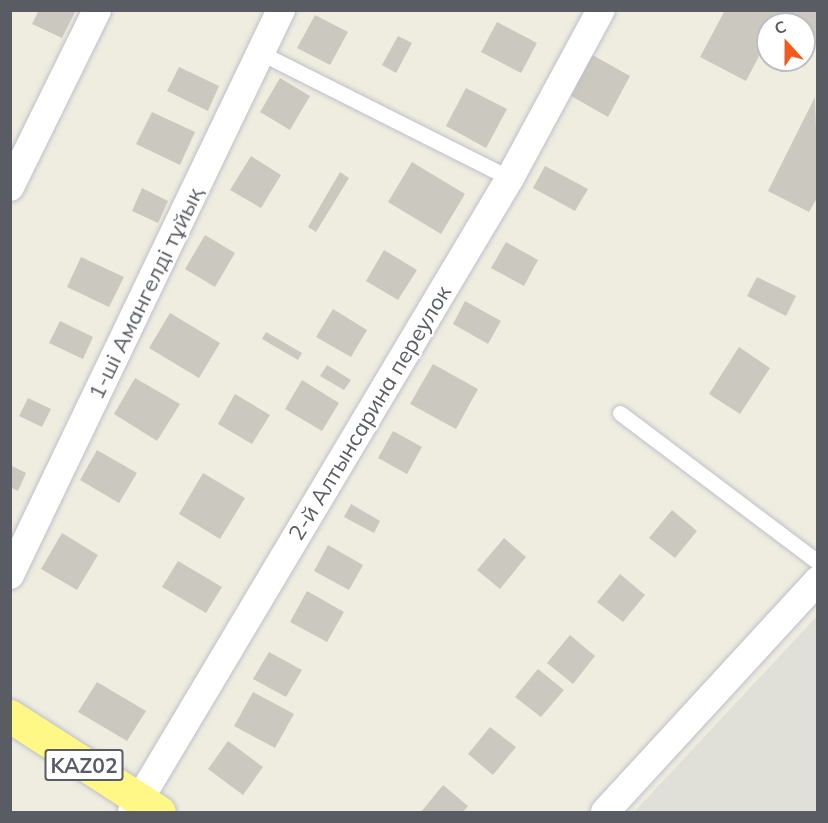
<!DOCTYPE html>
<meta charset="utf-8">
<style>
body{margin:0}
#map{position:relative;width:828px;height:823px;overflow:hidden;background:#eeede0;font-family:Mulish,sans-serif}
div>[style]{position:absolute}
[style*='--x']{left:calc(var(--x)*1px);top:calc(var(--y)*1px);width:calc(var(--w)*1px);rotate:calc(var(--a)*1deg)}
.industrial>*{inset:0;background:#e1e0d8}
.building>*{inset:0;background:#cbc9bf}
.roads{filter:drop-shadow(0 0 2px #bebfc6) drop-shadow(0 0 2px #bebfc6)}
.lane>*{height:15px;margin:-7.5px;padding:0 7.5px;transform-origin:7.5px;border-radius:7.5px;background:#fff}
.street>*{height:28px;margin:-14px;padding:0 14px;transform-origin:14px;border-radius:14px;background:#fff}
.highway>*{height:33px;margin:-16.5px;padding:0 16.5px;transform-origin:16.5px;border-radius:16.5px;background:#fff886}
span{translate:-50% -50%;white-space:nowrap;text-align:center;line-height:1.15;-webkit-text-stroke:4.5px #fff;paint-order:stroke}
.shield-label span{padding:2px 4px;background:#fff;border:2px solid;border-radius:4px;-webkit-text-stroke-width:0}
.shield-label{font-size:21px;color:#595c63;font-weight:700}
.street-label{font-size:22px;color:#595c63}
.frame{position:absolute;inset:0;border:12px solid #595c63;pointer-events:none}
.north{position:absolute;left:756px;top:12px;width:60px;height:60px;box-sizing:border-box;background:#fff;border:2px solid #bdbec1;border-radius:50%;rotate:339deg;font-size:16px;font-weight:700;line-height:24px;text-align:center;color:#595c63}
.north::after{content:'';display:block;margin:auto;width:21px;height:27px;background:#f7591d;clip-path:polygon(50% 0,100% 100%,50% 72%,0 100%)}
</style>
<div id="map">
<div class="industrial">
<i style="clip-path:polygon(817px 616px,817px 812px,634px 812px)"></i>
</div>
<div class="building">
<i style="clip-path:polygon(39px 10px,76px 10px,62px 38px,32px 24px)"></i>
<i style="clip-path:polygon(725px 10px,818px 10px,818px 39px,804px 32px,804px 24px,789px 24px,779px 19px,776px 24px,768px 24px,768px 39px,746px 81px,700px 57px)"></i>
<i style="clip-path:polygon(315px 15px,348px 32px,330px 65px,297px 48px)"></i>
<i style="clip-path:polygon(497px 22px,537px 43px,521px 73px,481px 52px)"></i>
<i style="clip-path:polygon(398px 36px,412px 43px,396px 73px,382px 65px)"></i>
<i style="clip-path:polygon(587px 52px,630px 76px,608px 117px,564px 92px)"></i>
<i style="clip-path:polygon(179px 67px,219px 86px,208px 111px,167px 91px)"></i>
<i style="clip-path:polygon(280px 78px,310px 96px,290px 130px,260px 112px)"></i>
<i style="clip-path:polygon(466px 88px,507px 109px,486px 148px,446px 126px)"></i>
<i style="clip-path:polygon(815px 97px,818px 196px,809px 212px,768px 191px)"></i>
<i style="clip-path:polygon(152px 112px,195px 132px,180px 165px,136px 144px)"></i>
<i style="clip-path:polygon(251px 156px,281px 175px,261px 208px,230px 190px)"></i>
<i style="clip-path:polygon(412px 162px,465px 194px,441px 234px,388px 202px)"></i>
<i style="clip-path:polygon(545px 166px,588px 189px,575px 211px,533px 188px)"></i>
<i style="clip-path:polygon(340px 172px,349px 178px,316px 232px,308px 227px)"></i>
<i style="clip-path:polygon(142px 188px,168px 201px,158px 223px,132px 211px)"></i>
<i style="clip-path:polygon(205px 235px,235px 253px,215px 287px,185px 269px)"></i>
<i style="clip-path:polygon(506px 242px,538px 260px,524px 286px,491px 268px)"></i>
<i style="clip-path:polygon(384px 250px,417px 270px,398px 300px,366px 281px)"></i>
<i style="clip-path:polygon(81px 257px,124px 277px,109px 307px,67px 287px)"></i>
<i style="clip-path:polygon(757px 277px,796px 296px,786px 316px,747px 296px)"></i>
<i style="clip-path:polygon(465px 301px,501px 321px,488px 344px,453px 324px)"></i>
<i style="clip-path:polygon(333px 309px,367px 330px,351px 357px,316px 337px)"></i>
<i style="clip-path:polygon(170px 313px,220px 343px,199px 378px,149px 348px)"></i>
<i style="clip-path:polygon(60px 321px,93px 337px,83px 359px,49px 343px)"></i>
<i style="clip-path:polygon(266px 332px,302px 353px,298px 360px,262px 339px)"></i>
<i style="clip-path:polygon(739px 347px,770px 368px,740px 414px,709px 394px)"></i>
<i style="clip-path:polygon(433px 364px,478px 389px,456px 429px,410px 404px)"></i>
<i style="clip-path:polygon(327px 365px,351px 380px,344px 390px,320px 376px)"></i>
<i style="clip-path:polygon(135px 378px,180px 404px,157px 441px,114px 414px)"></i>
<i style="clip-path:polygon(302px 380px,339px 403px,322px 431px,285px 409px)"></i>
<i style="clip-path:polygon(235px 394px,270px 415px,252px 444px,218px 424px)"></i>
<i style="clip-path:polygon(28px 398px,51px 409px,42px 427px,19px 416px)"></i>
<i style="clip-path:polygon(393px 431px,422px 447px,407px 474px,378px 458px)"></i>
<i style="clip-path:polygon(97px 450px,137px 473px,119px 503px,80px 480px)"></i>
<i style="clip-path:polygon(10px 465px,26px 473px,18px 491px,10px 487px)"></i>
<i style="clip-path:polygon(203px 473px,245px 498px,220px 539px,179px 514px)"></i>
<i style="clip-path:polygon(351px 504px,380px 521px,374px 533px,344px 517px)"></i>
<i style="clip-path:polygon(672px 510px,697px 531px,675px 558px,649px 538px)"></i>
<i style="clip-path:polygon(62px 533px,98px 555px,77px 590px,41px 569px)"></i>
<i style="clip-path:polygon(504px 538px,526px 557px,500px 589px,477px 570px)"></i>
<i style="clip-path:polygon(328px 545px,363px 565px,349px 590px,314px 571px)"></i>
<i style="clip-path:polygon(178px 561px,222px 587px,206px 613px,162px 587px)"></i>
<i style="clip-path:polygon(620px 574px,645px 595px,623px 622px,597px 602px)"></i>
<i style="clip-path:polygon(307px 591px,344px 612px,327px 642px,290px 622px)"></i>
<i style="clip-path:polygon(570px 635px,595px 656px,573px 684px,547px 663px)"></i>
<i style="clip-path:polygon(269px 652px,302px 670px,286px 697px,253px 679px)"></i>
<i style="clip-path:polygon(538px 669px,564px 690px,541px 717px,515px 697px)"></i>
<i style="clip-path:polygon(97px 682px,146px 711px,127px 741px,78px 712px)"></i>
<i style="clip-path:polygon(253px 692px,294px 714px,275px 748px,234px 726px)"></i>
<i style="clip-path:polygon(490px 727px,516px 747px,493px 775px,468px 754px)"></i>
<i style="clip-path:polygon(228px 741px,263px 767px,243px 795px,208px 769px)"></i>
<i style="clip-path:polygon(443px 785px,468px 806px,463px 812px,421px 812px)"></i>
</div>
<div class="roads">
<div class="lane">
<i style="--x:261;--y:53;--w:279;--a:26.7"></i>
<i style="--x:620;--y:413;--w:248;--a:37"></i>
</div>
<div class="street">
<i style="--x:10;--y:187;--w:197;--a:-63.8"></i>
<i style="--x:10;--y:575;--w:627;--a:-64.38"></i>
<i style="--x:132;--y:812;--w:738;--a:-59.2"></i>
<i style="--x:510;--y:178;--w:191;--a:-61.6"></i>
<i style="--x:605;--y:812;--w:315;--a:-47.4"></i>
</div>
<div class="highway">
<i style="--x:10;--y:716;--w:177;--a:32.8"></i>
</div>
</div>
<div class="shield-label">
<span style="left:84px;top:765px">KAZ02</span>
</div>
<div class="street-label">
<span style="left:146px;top:293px;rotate:-64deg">1-ші Амангелді тұйық</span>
<span style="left:370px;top:413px;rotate:-59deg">2-й Алтынсарина переулок</span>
</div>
<div class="frame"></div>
<div class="north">С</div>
</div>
